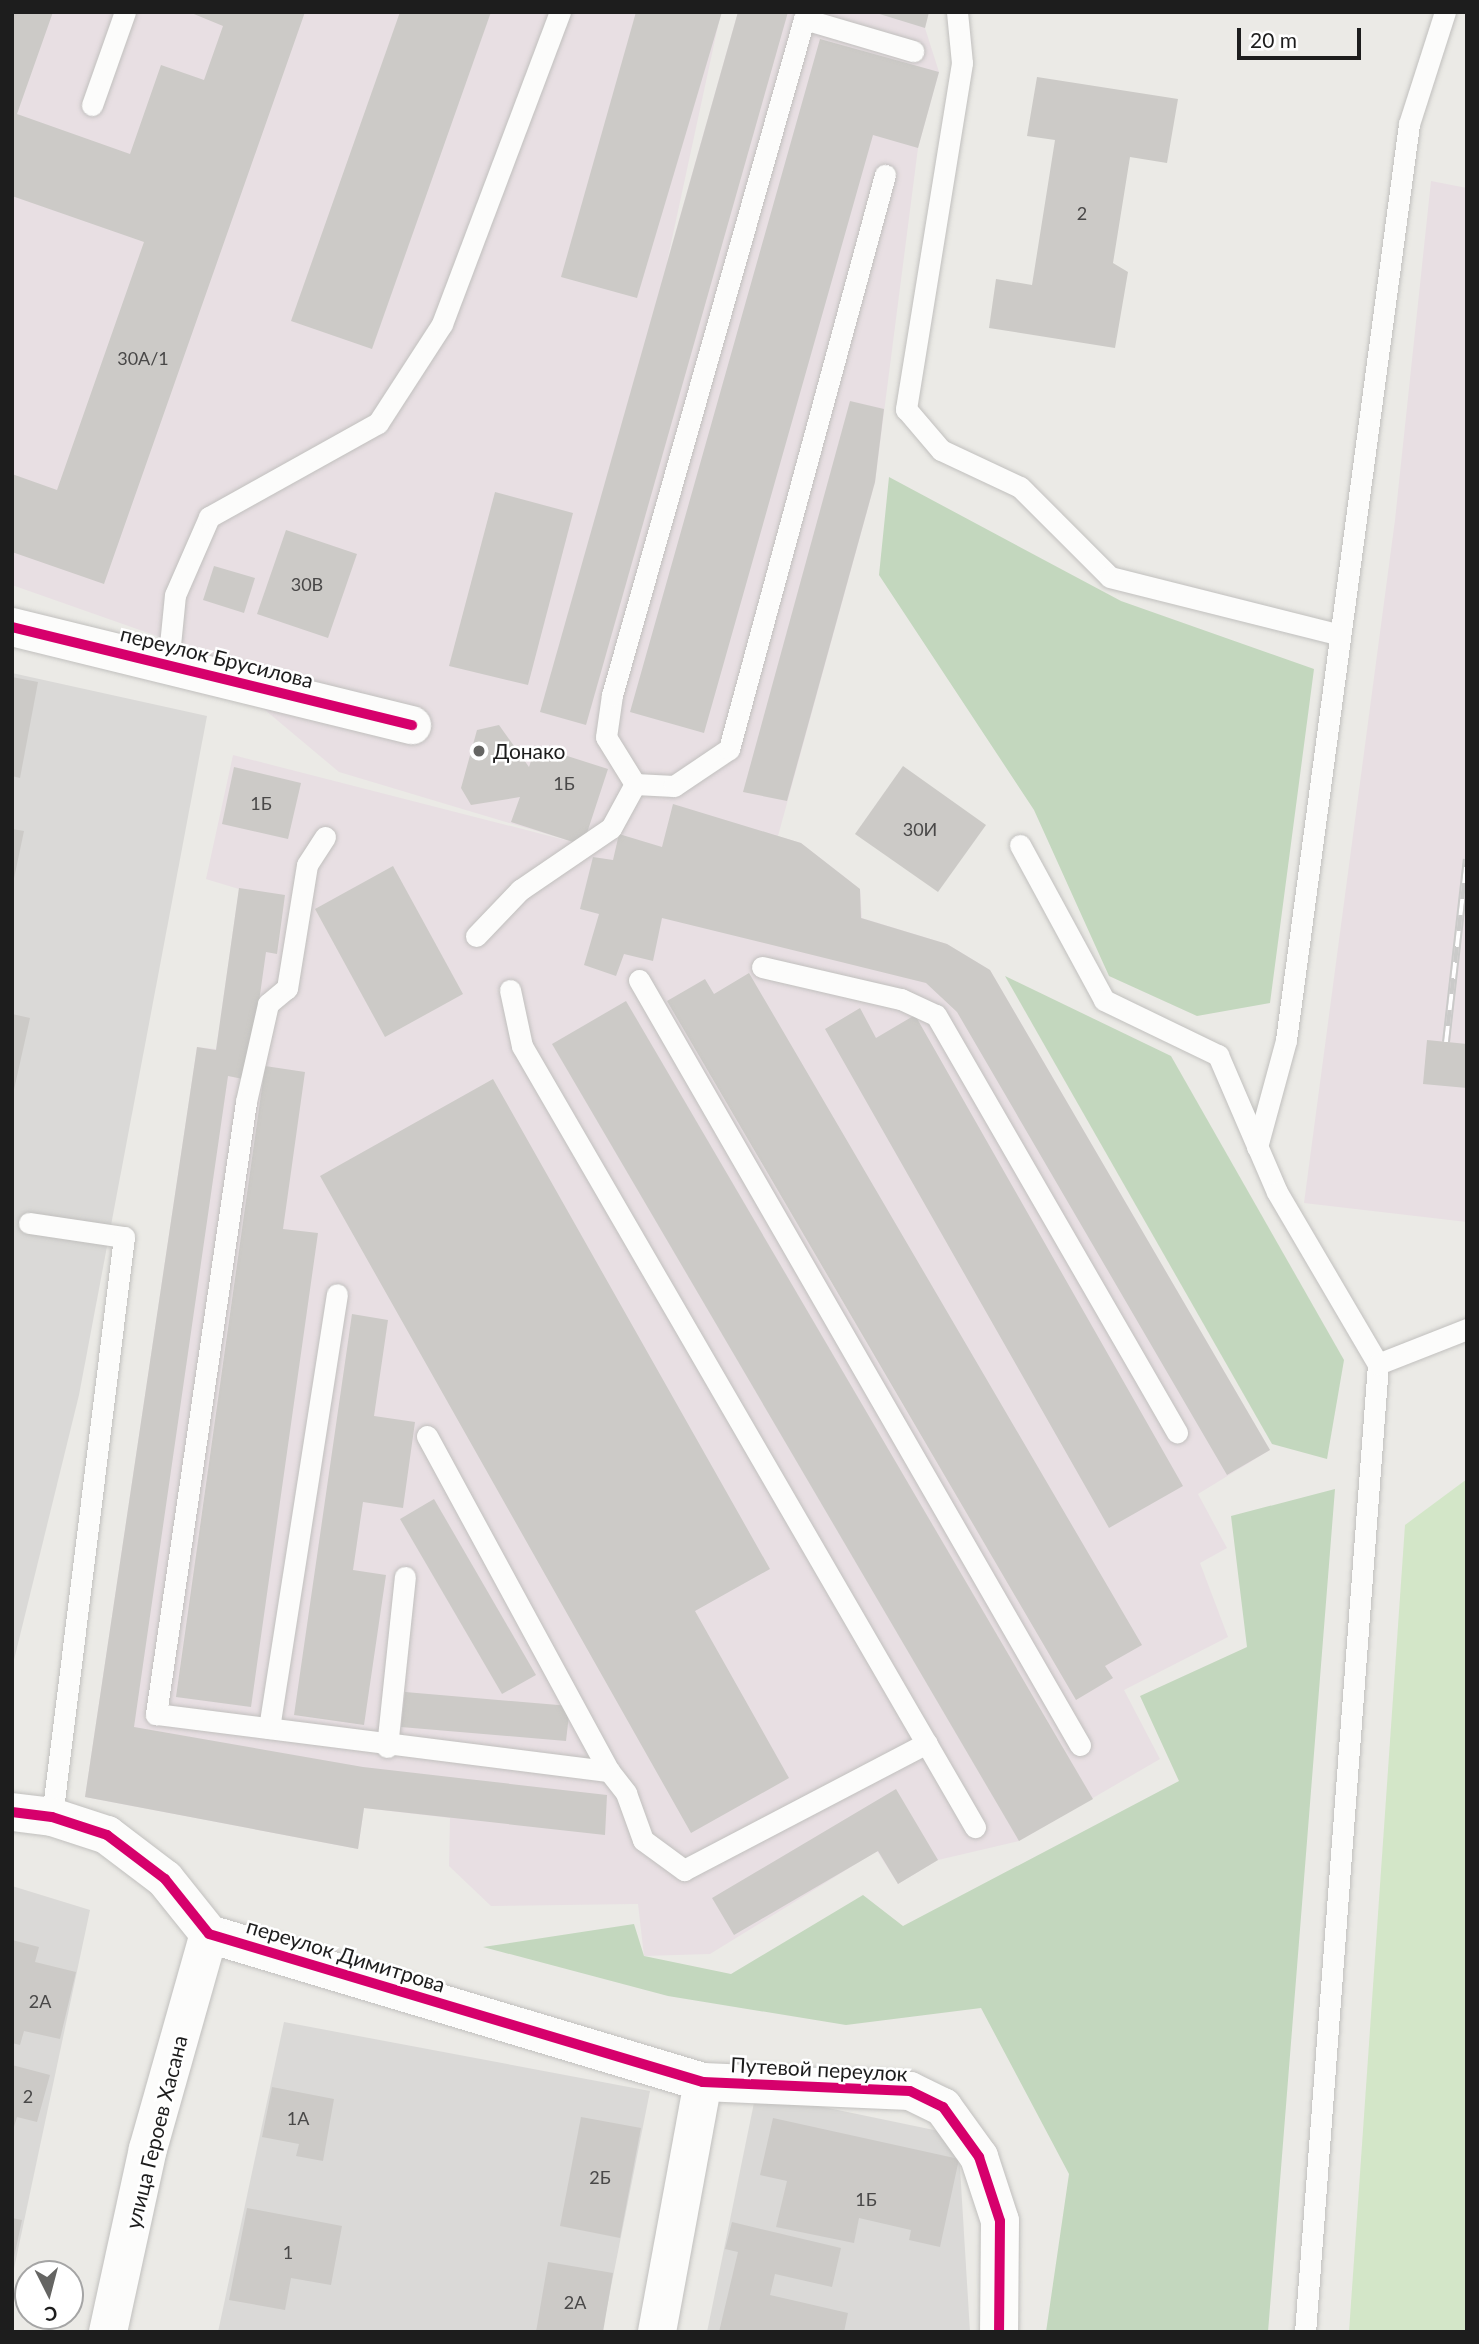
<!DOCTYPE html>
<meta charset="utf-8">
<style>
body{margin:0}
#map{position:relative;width:1479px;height:2344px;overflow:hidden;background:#ebeae6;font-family:Lato,sans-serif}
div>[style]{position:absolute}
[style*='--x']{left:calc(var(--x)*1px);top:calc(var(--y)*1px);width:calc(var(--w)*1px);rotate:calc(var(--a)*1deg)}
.residential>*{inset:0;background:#dad9d7}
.industrial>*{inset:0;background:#e8dfe3}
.grass>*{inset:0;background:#d3e6c8}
.forest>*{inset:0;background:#c3d7be}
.building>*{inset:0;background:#cccac7}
.roads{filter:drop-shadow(0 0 2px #c1c0be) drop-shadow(0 0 2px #c1c0be)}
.lane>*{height:21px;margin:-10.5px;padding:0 10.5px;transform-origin:10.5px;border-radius:10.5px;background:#fcfcfb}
.street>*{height:38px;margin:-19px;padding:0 19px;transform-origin:19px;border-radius:19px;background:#fcfcfb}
.rail>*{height:8px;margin-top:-4px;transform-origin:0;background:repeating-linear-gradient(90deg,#fff 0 16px,#cacac9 0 32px);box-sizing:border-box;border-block:2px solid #cacac9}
.cycleway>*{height:10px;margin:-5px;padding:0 5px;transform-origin:5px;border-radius:5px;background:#d6006c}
.dots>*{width:19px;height:19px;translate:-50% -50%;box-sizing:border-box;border:4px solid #fff;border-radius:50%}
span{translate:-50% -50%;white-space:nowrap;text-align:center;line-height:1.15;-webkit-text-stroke:5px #fff;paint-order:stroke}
.number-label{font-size:18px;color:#494848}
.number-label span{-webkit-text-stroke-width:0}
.street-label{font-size:21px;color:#1d1d1d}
.poi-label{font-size:21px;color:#1d1d1d}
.left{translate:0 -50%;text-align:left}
.frame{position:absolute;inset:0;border:14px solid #1d1d1d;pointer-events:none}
.north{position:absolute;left:14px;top:2260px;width:70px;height:70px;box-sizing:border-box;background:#fff;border:2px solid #a5a5a5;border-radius:50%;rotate:174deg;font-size:19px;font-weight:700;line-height:28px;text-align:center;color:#1d1d1d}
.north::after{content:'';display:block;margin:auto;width:24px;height:32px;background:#656563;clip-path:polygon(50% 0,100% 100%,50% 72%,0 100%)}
.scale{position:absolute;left:1237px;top:28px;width:124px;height:32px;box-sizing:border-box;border:4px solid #1d1d1d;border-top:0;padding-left:9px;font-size:21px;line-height:24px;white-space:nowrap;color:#1d1d1d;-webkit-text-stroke:5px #fff;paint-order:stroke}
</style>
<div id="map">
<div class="residential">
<i style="clip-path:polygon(12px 673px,207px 716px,79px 1395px,12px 1668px)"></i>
<i style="clip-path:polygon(12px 1886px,90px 1910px,12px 2278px)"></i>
<i style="clip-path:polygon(284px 2022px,650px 2091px,602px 2332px,218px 2332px)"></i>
<i style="clip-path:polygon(756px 2093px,958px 2135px,970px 2332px,707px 2332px)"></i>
</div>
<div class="industrial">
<i style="clip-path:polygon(12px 12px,721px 12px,667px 262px,738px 12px,929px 12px,925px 28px,939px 72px,918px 148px,875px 482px,778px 836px,801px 843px,860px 889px,862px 918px,947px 944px,990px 970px,1270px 1450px,1198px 1494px,1227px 1548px,1200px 1563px,1228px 1637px,1124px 1690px,1160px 1759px,1019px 1841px,938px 1860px,898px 1884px,877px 1851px,710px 1954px,644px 1956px,638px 1904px,491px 1906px,449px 1866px,450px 1818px,364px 1808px,358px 1849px,85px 1797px,197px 1047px,216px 1049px,239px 889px,206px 879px,233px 755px,573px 842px,339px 772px,191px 648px,12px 585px)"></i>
<i style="clip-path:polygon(1431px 181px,1467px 188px,1467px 1222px,1304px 1203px,1395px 520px)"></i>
</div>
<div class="grass">
<i style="clip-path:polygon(1467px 1479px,1467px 2332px,1349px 2332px,1405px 1525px)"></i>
</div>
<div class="forest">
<i style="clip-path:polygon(889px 477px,1121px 601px,1314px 669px,1270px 1003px,1197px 1016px,1109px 976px,1034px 810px,879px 575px)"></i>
<i style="clip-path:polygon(1005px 976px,1171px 1056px,1344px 1360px,1327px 1459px,1272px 1444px)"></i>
<i style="clip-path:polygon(1335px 1489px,1268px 2332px,1046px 2332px,1069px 2174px,981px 2008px,846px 2025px,668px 1996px,483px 1947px,634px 1924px,644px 1956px,731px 1974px,863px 1895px,903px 1926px,1179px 1781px,1140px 1696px,1247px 1647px,1231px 1516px)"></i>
</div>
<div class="building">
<i style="clip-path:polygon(12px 12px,53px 12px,17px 114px,130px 154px,161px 65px,204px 80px,223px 26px,189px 12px,305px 12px,104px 584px,12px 552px,12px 474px,57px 490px,144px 242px,12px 196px)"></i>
<i style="clip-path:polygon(400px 12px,491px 12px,372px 349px,291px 321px)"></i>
<i style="clip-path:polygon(636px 12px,722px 12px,637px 298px,561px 277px)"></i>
<i style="clip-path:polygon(738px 12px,788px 12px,586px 725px,540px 712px)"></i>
<i style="clip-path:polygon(873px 12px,929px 12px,925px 28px)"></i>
<i style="clip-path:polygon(820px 39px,939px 72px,918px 148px,873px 135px,704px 733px,630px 712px)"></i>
<i style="clip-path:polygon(1037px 77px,1178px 99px,1167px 163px,1130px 157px,1113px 263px,1128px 272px,1115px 348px,989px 328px,996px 279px,1032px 285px,1055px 140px,1027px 136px)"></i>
<i style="clip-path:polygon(850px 401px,884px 409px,875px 482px,787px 801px,743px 792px)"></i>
<i style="clip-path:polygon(495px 492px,573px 513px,528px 685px,449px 666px)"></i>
<i style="clip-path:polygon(286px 530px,357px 554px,328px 638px,257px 614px)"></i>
<i style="clip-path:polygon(214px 566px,255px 578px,244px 613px,203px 600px)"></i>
<i style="clip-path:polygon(12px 677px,38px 682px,20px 778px,12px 776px)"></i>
<i style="clip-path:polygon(499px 725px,529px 767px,536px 746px,608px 769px,587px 833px,573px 842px,511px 822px,520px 797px,471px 805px,461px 788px,477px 730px)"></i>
<i style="clip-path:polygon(903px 766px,986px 825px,938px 892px,855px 834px)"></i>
<i style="clip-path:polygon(234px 767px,301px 783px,288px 839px,222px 824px)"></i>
<i style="clip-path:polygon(673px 804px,801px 843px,860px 889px,861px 918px,947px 944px,990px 970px,1270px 1450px,1227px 1475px,957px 1012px,926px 983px,662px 918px,653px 961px,624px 954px,616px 976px,584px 965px,599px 914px,580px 909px,593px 857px,613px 860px,619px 834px,662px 847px)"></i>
<i style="clip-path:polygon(12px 829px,24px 831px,13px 883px,12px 883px)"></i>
<i style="clip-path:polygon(393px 866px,463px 994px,385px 1037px,315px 909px)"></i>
<i style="clip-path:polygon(239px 888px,285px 895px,277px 954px,266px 952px,248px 1080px,228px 1076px,134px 1727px,363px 1767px,607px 1795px,605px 1835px,364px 1808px,358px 1849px,85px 1797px,197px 1047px,216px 1050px)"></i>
<i style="clip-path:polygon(749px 973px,1142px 1645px,1105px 1666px,1113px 1678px,1076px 1700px,667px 1001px,705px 979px,714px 994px)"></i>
<i style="clip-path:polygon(626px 1001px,1093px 1799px,1019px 1841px,552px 1044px)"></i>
<i style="clip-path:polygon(860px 1008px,876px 1038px,915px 1015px,1183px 1486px,1109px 1528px,825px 1029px)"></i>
<i style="clip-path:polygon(12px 1014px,30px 1018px,13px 1094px,12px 1093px)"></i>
<i style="clip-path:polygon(1427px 1040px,1467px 1044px,1467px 1088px,1423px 1084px)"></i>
<i style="clip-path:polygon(265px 1066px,305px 1072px,283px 1229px,318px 1233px,251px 1707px,176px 1697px)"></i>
<i style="clip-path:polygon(493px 1079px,770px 1569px,695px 1611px,789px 1778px,691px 1833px,320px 1176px)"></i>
<i style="clip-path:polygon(352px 1314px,388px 1320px,374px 1416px,415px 1422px,403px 1508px,363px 1502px,353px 1570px,386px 1575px,364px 1725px,294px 1715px)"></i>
<i style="clip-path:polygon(434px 1499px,536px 1675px,502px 1694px,400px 1519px)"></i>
<i style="clip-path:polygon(405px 1692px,570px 1706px,566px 1741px,401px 1727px)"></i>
<i style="clip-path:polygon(896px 1789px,938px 1860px,898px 1884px,878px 1851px,734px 1935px,712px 1898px)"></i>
<i style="clip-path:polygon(12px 1940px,39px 1947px,35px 1962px,76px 1972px,60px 2039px,24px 2031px,20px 2045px,12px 2043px)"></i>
<i style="clip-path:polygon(12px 2065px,50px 2075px,37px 2122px,17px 2117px,13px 2130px)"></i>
<i style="clip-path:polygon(272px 2087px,334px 2099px,323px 2161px,296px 2156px,299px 2144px,262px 2137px)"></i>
<i style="clip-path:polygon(581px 2117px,641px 2128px,620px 2238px,560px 2226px)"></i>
<i style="clip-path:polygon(773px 2118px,959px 2159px,940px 2247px,909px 2240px,911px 2230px,859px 2218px,854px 2243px,776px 2227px,787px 2181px,760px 2175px)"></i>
<i style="clip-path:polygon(247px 2208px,342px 2226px,331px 2285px,291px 2278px,285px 2310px,229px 2300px)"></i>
<i style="clip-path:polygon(12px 2218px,22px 2220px,13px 2262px,12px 2262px)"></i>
<i style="clip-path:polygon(732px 2222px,841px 2248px,832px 2287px,775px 2274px,770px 2295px,848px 2313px,844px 2332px,719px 2332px,738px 2252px,725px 2249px)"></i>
<i style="clip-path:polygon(548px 2262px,613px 2273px,603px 2332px,536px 2332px)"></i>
</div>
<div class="roads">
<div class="lane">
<i style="--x:957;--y:12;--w:51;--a:84.4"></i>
<i style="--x:962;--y:63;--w:351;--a:99.2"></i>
<i style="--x:906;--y:409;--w:54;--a:49.5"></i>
<i style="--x:941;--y:450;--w:87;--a:25.1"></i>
<i style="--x:1020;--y:487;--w:127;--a:45"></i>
<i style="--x:1110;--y:577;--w:234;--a:14.1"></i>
<i style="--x:92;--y:105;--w:99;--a:-70.5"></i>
<i style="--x:168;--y:665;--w:70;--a:-84.3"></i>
<i style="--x:175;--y:595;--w:85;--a:-66.4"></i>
<i style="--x:209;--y:517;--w:193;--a:-29.1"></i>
<i style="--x:378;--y:423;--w:118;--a:-57.1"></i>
<i style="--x:442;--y:324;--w:334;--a:-69.3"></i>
<i style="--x:635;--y:784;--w:55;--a:-121.7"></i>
<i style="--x:606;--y:737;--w:42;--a:-81.9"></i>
<i style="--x:612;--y:695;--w:703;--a:-74.14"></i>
<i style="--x:804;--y:19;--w:114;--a:16.4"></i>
<i style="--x:325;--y:837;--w:33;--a:123"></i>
<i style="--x:307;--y:865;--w:125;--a:99.2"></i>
<i style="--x:287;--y:988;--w:25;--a:140"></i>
<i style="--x:268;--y:1004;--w:100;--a:102.7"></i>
<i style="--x:246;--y:1102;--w:619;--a:98.37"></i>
<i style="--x:156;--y:1714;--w:457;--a:7.2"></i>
<i style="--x:609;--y:1771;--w:28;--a:52"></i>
<i style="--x:626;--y:1793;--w:50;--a:70.1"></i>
<i style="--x:643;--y:1840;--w:51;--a:36.2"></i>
<i style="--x:684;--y:1870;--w:274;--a:-27.6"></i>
<i style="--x:1020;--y:845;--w:176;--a:61.5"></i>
<i style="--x:1104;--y:1000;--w:127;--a:25.8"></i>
<i style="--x:1218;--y:1055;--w:149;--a:66.7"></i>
<i style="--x:1277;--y:1192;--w:199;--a:59.6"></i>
<i style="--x:1378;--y:1364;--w:971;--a:94.31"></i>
<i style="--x:476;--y:936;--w:64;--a:-46.3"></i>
<i style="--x:520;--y:890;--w:110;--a:-34.3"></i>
<i style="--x:611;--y:828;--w:50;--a:-61.4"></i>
<i style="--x:635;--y:784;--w:39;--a:3"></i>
<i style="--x:674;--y:786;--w:66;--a:-33.9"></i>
<i style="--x:729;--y:749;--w:595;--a:-74.8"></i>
<i style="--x:762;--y:967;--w:143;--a:13"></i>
<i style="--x:901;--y:999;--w:38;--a:25"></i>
<i style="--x:936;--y:1015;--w:482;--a:60"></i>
<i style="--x:639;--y:980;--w:883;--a:60.04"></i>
<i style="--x:510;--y:990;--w:57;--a:77.9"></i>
<i style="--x:522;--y:1046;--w:903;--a:59.89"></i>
<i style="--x:1257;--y:1147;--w:111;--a:-74.8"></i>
<i style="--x:1286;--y:1040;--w:924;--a:-82.35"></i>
<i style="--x:1409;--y:124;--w:118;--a:-72.2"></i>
<i style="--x:29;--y:1223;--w:96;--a:8.4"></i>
<i style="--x:124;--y:1237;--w:584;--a:97.08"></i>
<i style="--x:1378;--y:1364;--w:96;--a:-21.5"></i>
<i style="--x:427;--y:1436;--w:381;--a:61.5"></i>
<i style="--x:269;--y:1728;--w:439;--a:-81.1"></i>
<i style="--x:387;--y:1747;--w:171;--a:-84"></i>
</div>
<div class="street">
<i style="--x:12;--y:627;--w:412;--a:13.8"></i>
<i style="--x:12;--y:1812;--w:40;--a:7.1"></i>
<i style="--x:52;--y:1817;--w:58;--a:18.1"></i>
<i style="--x:107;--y:1835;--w:73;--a:37.2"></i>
<i style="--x:165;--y:1879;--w:70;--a:51.3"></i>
<i style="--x:209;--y:1934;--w:516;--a:16.68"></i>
<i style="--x:703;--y:2082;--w:207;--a:2.5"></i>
<i style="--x:910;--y:2091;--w:37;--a:26"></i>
<i style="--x:943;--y:2107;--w:62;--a:54.2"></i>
<i style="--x:979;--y:2157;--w:67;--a:71.8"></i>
<i style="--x:1000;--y:2221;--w:111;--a:90.5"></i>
<i style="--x:108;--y:2332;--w:187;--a:-77.7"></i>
<i style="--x:148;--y:2149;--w:223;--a:-74.2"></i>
<i style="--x:657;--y:2332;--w:254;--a:-79.6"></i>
</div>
</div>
<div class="rail">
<i style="--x:1446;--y:1042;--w:184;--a:-83.5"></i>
</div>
<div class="cycleway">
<i style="--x:12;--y:627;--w:412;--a:13.8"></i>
<i style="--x:12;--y:1812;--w:40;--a:7.1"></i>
<i style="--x:52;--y:1817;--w:58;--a:18.1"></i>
<i style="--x:107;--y:1835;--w:73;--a:37.2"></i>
<i style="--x:165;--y:1879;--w:70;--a:51.3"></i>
<i style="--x:209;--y:1934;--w:516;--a:16.68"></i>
<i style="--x:703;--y:2082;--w:207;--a:2.5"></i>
<i style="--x:910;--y:2091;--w:37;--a:26"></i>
<i style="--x:943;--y:2107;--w:62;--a:54.2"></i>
<i style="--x:979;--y:2157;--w:67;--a:71.8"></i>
<i style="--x:1000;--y:2221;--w:111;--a:90.5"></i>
</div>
<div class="dots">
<i style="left:479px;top:751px;background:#656563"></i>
</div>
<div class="number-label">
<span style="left:1082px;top:213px">2</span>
<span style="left:143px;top:358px">30А/1</span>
<span style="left:307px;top:584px">30В</span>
<span style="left:564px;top:783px">1Б</span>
<span style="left:261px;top:803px">1Б</span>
<span style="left:920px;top:829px">30И</span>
<span style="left:40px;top:2001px">2А</span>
<span style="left:28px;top:2096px">2</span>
<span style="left:298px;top:2118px">1А</span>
<span style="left:600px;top:2177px">2Б</span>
<span style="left:866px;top:2199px">1Б</span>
<span style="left:288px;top:2252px">1</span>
<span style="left:575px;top:2302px">2А</span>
</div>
<div class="street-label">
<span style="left:217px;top:657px;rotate:14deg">переулок Брусилова</span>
<span style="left:346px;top:1955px;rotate:17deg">переулок Димитрова</span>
<span style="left:819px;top:2069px;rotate:3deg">Путевой переулок</span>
<span style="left:156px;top:2132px;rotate:-76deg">улица Героев Хасана</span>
</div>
<div class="poi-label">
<span class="left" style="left:493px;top:751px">Донако</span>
</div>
<div class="frame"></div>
<div class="north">С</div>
<div class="scale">20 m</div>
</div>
